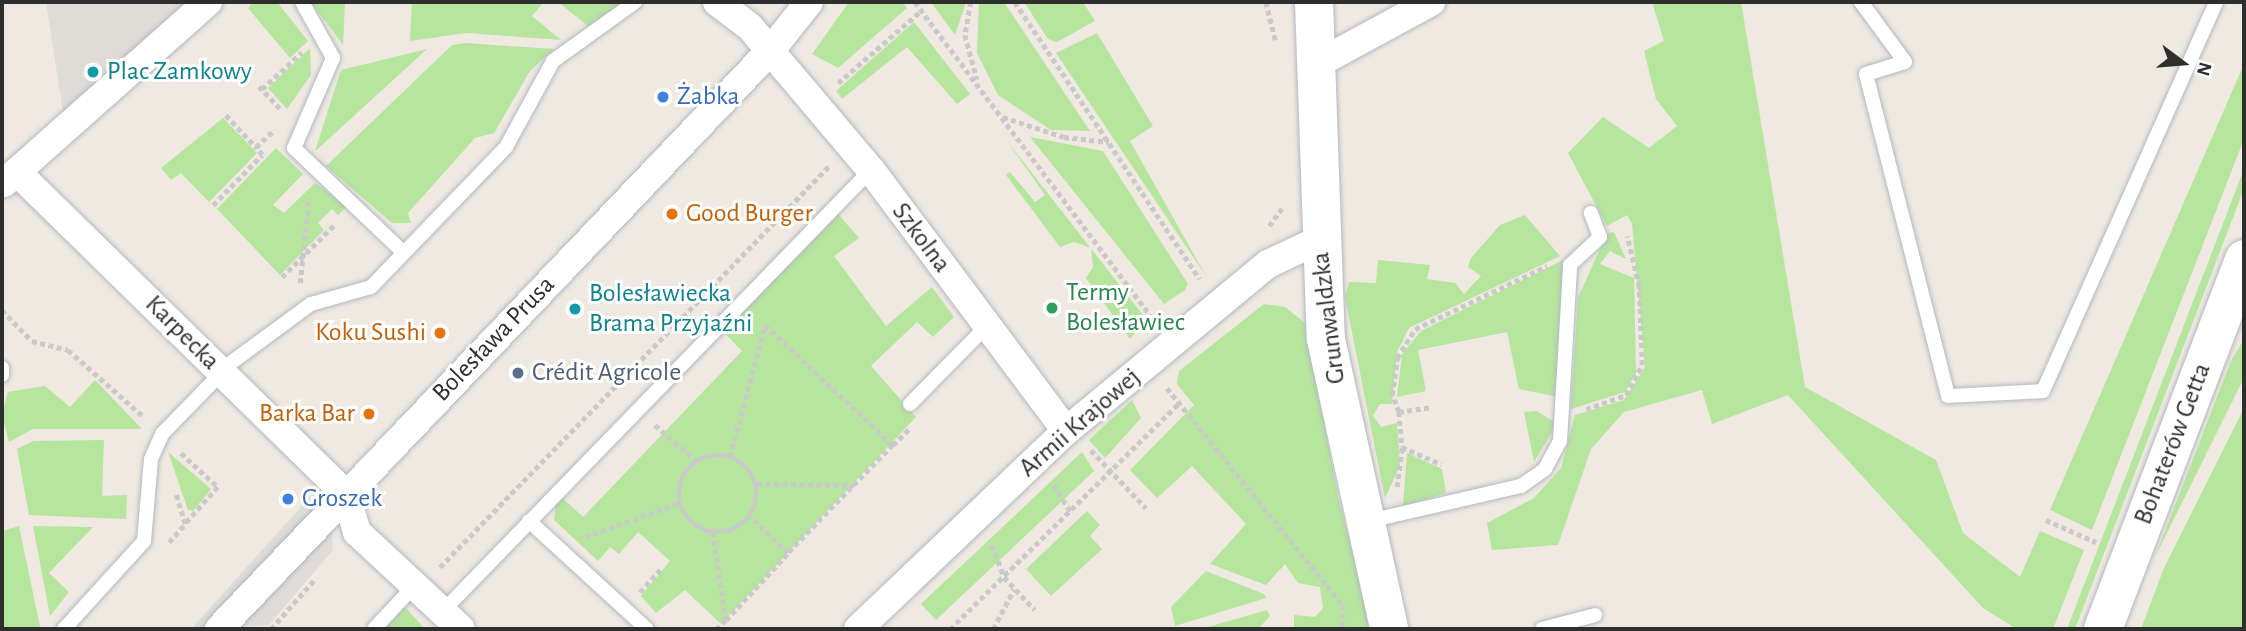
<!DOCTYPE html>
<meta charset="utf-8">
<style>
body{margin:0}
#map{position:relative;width:2246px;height:631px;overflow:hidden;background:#efe9e1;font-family:"Alegreya Sans",sans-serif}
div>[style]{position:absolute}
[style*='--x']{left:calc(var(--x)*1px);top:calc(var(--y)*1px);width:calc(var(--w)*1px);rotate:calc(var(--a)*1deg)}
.green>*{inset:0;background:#b6e59e}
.plaza>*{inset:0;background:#dfdcd8}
.path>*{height:4.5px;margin-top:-2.25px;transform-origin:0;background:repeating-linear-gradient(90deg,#c9c9c9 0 5px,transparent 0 8.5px)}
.path>.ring{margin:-2.25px;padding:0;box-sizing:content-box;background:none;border:4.5px solid #c9c9c9;border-radius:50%}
.roads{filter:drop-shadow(0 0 2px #b4b7c1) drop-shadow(0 0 2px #b4b7c1)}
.lane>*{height:14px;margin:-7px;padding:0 7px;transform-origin:7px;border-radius:7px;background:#fff}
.street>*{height:28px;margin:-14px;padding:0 14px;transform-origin:14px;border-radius:14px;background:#fff}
.secondary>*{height:38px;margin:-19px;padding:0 19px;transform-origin:19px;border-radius:19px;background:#fff}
.dots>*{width:19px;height:19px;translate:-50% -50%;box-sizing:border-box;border:4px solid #fff;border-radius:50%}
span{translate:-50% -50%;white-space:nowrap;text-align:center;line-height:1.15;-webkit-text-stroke:6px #fff;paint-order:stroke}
.culture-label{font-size:26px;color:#0d838f}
.left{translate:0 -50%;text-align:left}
.shop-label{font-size:26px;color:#366cbe}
.food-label{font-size:26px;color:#c56008}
.right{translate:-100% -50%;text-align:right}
.street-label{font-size:26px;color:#2e2e2e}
.leisure-label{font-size:26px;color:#27864d}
.service-label{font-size:26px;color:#4e5e75}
.frame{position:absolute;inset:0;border:4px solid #2e2e2e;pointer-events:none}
.north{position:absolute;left:2148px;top:28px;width:70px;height:70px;-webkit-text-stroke:5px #fff;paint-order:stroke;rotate:106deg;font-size:19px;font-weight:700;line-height:28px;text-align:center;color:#2e2e2e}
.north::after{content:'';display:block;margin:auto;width:24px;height:32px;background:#2e2e2e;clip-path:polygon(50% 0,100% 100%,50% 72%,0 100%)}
</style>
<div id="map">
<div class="green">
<i style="clip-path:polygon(253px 2px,277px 2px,308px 41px,290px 58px,248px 8px)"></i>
<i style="clip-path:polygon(311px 2px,345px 2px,343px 45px)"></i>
<i style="clip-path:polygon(412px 2px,544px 2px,532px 16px,561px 40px,466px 33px,410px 41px)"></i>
<i style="clip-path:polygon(558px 2px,625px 2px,588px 26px)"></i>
<i style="clip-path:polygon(849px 2px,902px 2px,907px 8px,838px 68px,812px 54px)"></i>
<i style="clip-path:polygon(931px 2px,966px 2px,955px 35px)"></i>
<i style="clip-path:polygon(979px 2px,1004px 2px,1090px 131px,1051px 130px,998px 95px,977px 53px)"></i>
<i style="clip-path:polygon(1024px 2px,1083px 2px,1095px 21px,1057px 42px,1048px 39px)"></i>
<i style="clip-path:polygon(1652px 2px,1741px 2px,1805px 387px,1936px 460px,1963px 533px,2020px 577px,2040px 531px,2084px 550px,2053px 629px,2017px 629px,1983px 608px,1788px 395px,1712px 424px,1702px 390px,1624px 412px,1591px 449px,1558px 545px,1492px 550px,1487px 523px,1534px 498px,1561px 468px,1575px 415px,1624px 400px,1645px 367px,1632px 224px,1627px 215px,1607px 226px,1568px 153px,1603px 117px,1649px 148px,1677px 126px,1656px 99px,1644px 51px,1664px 41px)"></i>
<i style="clip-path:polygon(914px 22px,970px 94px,957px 104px,907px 47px,842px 99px,836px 91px)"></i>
<i style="clip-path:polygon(1097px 33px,1153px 126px,1130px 141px,1206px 276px,1056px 53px)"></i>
<i style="clip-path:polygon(465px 43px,554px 49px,530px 71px,494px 133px,475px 138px,408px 213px,411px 223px,392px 223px,326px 166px,452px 45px)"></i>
<i style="clip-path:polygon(310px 48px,311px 75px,287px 109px,268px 88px)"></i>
<i style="clip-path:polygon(427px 49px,321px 146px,315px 151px,341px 70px)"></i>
<i style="clip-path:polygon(2244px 64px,2244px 139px,2092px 530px,2050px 510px)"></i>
<i style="clip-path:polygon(223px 118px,257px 153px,209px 202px,181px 173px,171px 180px,161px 168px)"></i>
<i style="clip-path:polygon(1030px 137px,1103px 151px,1188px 284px,1185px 290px,1164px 304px)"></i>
<i style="clip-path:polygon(1007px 141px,1146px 319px,1130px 339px,1086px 278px,1093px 267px,1091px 248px,1074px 242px,1060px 247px,1006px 175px,1010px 172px,1035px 202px,1045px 195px)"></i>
<i style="clip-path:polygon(276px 148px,303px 174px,273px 205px,284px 213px,315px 183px,347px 206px,338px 215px,332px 209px,318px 223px,324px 230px,280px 275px,217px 209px)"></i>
<i style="clip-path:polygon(2244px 169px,2244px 189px,2075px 629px,2067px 629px)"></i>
<i style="clip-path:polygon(831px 206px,859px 238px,834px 256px,886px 326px,932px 287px,954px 317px,933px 337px,917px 322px,871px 366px,916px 417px,721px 624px,685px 590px,656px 613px,641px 596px,670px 561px,638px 532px,619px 554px,610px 547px,598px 561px,554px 520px,557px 493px,583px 517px,742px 351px,717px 325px)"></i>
<i style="clip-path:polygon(1525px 215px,1560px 256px,1409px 328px,1397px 352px,1392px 404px,1380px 404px,1373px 416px,1381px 427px,1397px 423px,1400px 466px,1385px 498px,1345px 297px,1349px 282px,1376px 283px,1378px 260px,1430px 265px,1427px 279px,1455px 283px,1464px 294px,1481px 276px,1468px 267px,1471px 258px,1500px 225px)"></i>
<i style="clip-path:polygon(1614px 232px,1626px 259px,1610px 251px,1600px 264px,1634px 278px,1636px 373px,1625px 392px,1571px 409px,1578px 298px,1607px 233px)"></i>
<i style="clip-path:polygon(1563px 260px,1558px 397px,1519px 389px,1507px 332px,1418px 350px,1426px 391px,1397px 397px,1402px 354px,1421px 331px)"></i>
<i style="clip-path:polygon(1264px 304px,1285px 307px,1305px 323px,1338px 496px,1372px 629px,1294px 629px,1294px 615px,1315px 617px,1323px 608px,1320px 587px,1298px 583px,1285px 564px,1266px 585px,1210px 564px,1246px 524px,1192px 466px,1157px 498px,1130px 470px,1194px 405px,1177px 384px,1179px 371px)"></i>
<i style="clip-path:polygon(2244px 339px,2244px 378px,2155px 557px,2231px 361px)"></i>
<i style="clip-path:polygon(95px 380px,142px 429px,33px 429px,9px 442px,2px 415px,8px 392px,45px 386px,70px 407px)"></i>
<i style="clip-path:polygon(1132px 400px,1141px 418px,1105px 458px,1089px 440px)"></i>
<i style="clip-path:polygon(2244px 408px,2244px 629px,2141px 629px,2164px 568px)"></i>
<i style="clip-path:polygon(1537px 411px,1557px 424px,1534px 462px,1524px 412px)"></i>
<i style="clip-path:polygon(104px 440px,102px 496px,127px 495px,126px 519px,29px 515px,17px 449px,33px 441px)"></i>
<i style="clip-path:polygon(168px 452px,211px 489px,193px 511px,188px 510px)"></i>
<i style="clip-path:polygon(1082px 452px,1094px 471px,936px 620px,921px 604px)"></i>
<i style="clip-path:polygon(1407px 453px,1442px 469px,1446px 493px,1403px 506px)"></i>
<i style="clip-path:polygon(1087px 511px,1100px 525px,1090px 536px,1102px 549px,1051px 596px,1026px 569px)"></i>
<i style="clip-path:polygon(19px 526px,40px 627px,38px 629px,2px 629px,2px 531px)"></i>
<i style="clip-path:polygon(33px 526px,93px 527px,49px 573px,69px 592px,50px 616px)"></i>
<i style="clip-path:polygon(1206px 571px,1264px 594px,1266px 598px,1175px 626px,1171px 607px)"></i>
<i style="clip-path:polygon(403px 605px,425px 629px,383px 627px)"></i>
<i style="clip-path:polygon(1267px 610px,1270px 616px,1258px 629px,1201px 629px)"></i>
</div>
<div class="plaza">
<i style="clip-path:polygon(46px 2px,208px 2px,65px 126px)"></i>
<i style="clip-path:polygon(316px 490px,331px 510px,333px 550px,269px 625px,191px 629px)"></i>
</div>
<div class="path">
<i style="--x:915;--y:2;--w:398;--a:53.1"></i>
<i style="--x:971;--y:2;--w:34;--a:100"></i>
<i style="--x:965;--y:35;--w:46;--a:74.7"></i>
<i style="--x:1015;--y:2;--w:333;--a:56.3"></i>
<i style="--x:1266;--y:2;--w:41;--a:76"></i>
<i style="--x:838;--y:83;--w:111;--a:-41"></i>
<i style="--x:259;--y:86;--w:34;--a:47"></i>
<i style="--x:262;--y:89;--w:54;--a:-42.8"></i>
<i style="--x:226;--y:115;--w:44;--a:46.8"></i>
<i style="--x:256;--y:147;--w:22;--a:-43"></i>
<i style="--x:1003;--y:117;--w:64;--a:18.2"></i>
<i style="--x:1064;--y:137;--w:45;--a:6.3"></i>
<i style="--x:213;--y:205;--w:70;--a:-45.6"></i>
<i style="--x:262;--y:155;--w:10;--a:-127"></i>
<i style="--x:1269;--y:226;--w:22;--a:-54"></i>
<i style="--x:282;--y:277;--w:76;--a:-45"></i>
<i style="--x:300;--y:283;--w:85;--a:-84"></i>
<i style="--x:2;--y:310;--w:43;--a:45.9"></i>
<i style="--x:32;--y:341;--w:37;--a:14"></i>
<i style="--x:68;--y:350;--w:101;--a:41.4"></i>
<i style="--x:1167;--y:388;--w:279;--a:51"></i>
<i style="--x:1343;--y:605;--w:24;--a:92"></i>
<i style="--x:1429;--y:408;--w:30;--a:172"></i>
<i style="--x:1399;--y:412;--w:35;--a:85"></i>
<i style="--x:1402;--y:447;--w:43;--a:23.6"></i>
<i style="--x:1586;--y:409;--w:42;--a:-19.3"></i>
<i style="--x:1626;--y:395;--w:34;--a:-62"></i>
<i style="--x:1642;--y:365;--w:78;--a:-92.2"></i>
<i style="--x:1639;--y:287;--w:52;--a:-103.2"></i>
<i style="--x:1399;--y:412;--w:18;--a:-112"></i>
<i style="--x:1392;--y:395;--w:37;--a:-82"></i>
<i style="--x:1397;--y:358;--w:34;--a:-58"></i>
<i style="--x:1415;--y:329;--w:146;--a:-25.5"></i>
<i style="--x:655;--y:425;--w:55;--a:40.6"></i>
<i style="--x:893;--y:445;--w:24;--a:-45"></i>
<i style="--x:1091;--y:450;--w:80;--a:46.5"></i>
<i style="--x:181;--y:453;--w:50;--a:42.6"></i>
<i style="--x:218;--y:487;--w:50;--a:131.7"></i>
<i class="ring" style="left:679px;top:455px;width:73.5px;height:73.5px"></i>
<i style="--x:730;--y:457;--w:137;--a:-75.1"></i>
<i style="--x:765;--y:325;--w:175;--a:43.2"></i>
<i style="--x:893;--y:445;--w:151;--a:134.2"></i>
<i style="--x:757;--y:484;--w:97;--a:0.6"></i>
<i style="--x:1054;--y:485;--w:31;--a:58"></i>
<i style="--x:1397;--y:487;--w:40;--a:-82.9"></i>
<i style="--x:2046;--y:520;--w:55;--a:23.7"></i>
<i style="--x:713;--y:532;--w:89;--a:81.6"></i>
<i style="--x:726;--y:620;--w:91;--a:-47.2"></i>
<i style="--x:788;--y:553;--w:52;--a:-136.5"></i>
<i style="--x:585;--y:537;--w:100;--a:-19.9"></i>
<i style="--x:169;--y:542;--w:24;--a:-48"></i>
<i style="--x:185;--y:524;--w:34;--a:-107"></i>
<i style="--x:992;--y:545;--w:34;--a:69"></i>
<i style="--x:1004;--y:577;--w:45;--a:46.8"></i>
<i style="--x:440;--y:567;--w:559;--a:-45.87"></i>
<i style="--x:640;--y:592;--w:30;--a:-48"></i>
<i style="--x:271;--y:629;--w:67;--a:-48.7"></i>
<i style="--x:716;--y:629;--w:13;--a:-42"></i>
<i style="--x:950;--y:629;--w:322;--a:-44.6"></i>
<i style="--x:993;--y:629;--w:45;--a:-62.3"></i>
</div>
<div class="roads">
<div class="lane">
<i style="--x:302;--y:2;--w:64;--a:61"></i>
<i style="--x:333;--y:58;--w:98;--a:113.4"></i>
<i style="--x:294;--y:148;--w:152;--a:43.7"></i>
<i style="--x:1861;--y:2;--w:74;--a:53.7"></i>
<i style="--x:1905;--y:62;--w:41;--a:162.9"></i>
<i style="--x:1866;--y:74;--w:332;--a:75.7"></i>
<i style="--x:1948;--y:396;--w:95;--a:-3"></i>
<i style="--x:2043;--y:391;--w:426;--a:-66"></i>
<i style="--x:2;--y:368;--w:7;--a:90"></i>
<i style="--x:910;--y:404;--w:110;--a:-45.4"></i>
<i style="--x:529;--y:521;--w:160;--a:42.5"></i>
<i style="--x:1369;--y:521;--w:156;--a:-13"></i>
<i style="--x:1521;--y:486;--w:29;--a:-35"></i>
<i style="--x:1545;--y:469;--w:32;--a:-62"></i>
<i style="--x:1560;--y:441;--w:176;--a:-86.7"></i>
<i style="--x:1570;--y:265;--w:41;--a:-43"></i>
<i style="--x:1600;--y:237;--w:26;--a:-111"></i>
<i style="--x:442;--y:612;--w:616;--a:-45.86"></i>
<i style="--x:64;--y:629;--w:119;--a:-47.7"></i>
<i style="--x:144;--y:541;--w:82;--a:-85.1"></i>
<i style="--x:151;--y:459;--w:27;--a:-66"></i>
<i style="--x:162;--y:434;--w:100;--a:-45.8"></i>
<i style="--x:232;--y:362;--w:98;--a:-36.3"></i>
<i style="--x:311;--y:304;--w:62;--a:-15.8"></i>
<i style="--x:371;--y:287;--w:194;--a:-46"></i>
<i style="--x:506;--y:147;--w:98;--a:-61.3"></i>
<i style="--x:553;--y:61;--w:101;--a:-35.7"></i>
<i style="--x:374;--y:629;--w:59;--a:-47.1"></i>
<i style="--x:1542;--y:629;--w:55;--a:-14.8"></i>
</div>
<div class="street">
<i style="--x:717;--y:2;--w:41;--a:37.1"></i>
<i style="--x:750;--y:27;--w:187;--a:49.8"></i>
<i style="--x:871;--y:170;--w:326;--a:53.2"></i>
<i style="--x:1317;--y:64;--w:130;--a:-28.5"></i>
<i style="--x:17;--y:172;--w:460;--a:44.4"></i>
<i style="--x:346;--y:494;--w:40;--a:74"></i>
<i style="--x:357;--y:532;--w:142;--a:43"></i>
<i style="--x:4;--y:183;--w:273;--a:-41.6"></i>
<i style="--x:219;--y:629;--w:800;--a:-46.37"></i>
<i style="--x:771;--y:50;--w:61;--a:-51.6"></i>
<i style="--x:858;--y:629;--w:287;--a:-43.6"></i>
<i style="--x:1066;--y:431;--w:262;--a:-39.6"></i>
<i style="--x:1268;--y:264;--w:56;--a:-25.2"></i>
</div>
<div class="secondary">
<i style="--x:1314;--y:2;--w:337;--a:88"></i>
<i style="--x:1326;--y:339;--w:297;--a:77.7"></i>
<i style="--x:2103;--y:629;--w:396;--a:-69.1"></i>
</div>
</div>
<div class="dots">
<i style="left:93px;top:72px;background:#0f9aa8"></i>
<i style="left:663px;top:97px;background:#3f7fe0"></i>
<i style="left:672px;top:214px;background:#e8710a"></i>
<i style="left:1052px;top:308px;background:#2e9e5b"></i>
<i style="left:575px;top:309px;background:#0f9aa8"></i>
<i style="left:440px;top:333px;background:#e8710a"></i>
<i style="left:518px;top:373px;background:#5c6f8a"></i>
<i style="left:369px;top:414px;background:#e8710a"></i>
<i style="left:288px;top:499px;background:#3f7fe0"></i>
</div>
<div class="culture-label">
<span class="left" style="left:107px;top:72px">Plac Zamkowy</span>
<span class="left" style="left:589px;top:309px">Bolesławiecka<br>Brama Przyjaźni</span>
</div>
<div class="shop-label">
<span class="left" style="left:677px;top:97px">Żabka</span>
<span class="left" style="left:302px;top:499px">Groszek</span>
</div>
<div class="food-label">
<span class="left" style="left:686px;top:214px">Good Burger</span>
<span class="right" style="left:426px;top:333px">Koku Sushi</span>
<span class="right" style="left:355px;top:414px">Barka Bar</span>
</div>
<div class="street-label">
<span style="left:921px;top:238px;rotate:53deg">Szkolna</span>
<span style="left:1329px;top:318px;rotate:-97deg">Grunwaldzka</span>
<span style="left:182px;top:333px;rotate:45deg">Karpecka</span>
<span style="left:494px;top:339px;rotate:-46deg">Bolesława Prusa</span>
<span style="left:1080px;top:423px;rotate:-41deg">Armii Krajowej</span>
<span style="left:2173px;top:444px;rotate:-69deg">Bohaterów Getta</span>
</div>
<div class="leisure-label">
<span class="left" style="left:1066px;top:308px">Termy<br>Bolesławiec</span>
</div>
<div class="service-label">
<span class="left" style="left:532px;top:373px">Crédit Agricole</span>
</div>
<div class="frame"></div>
<div class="north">N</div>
</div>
